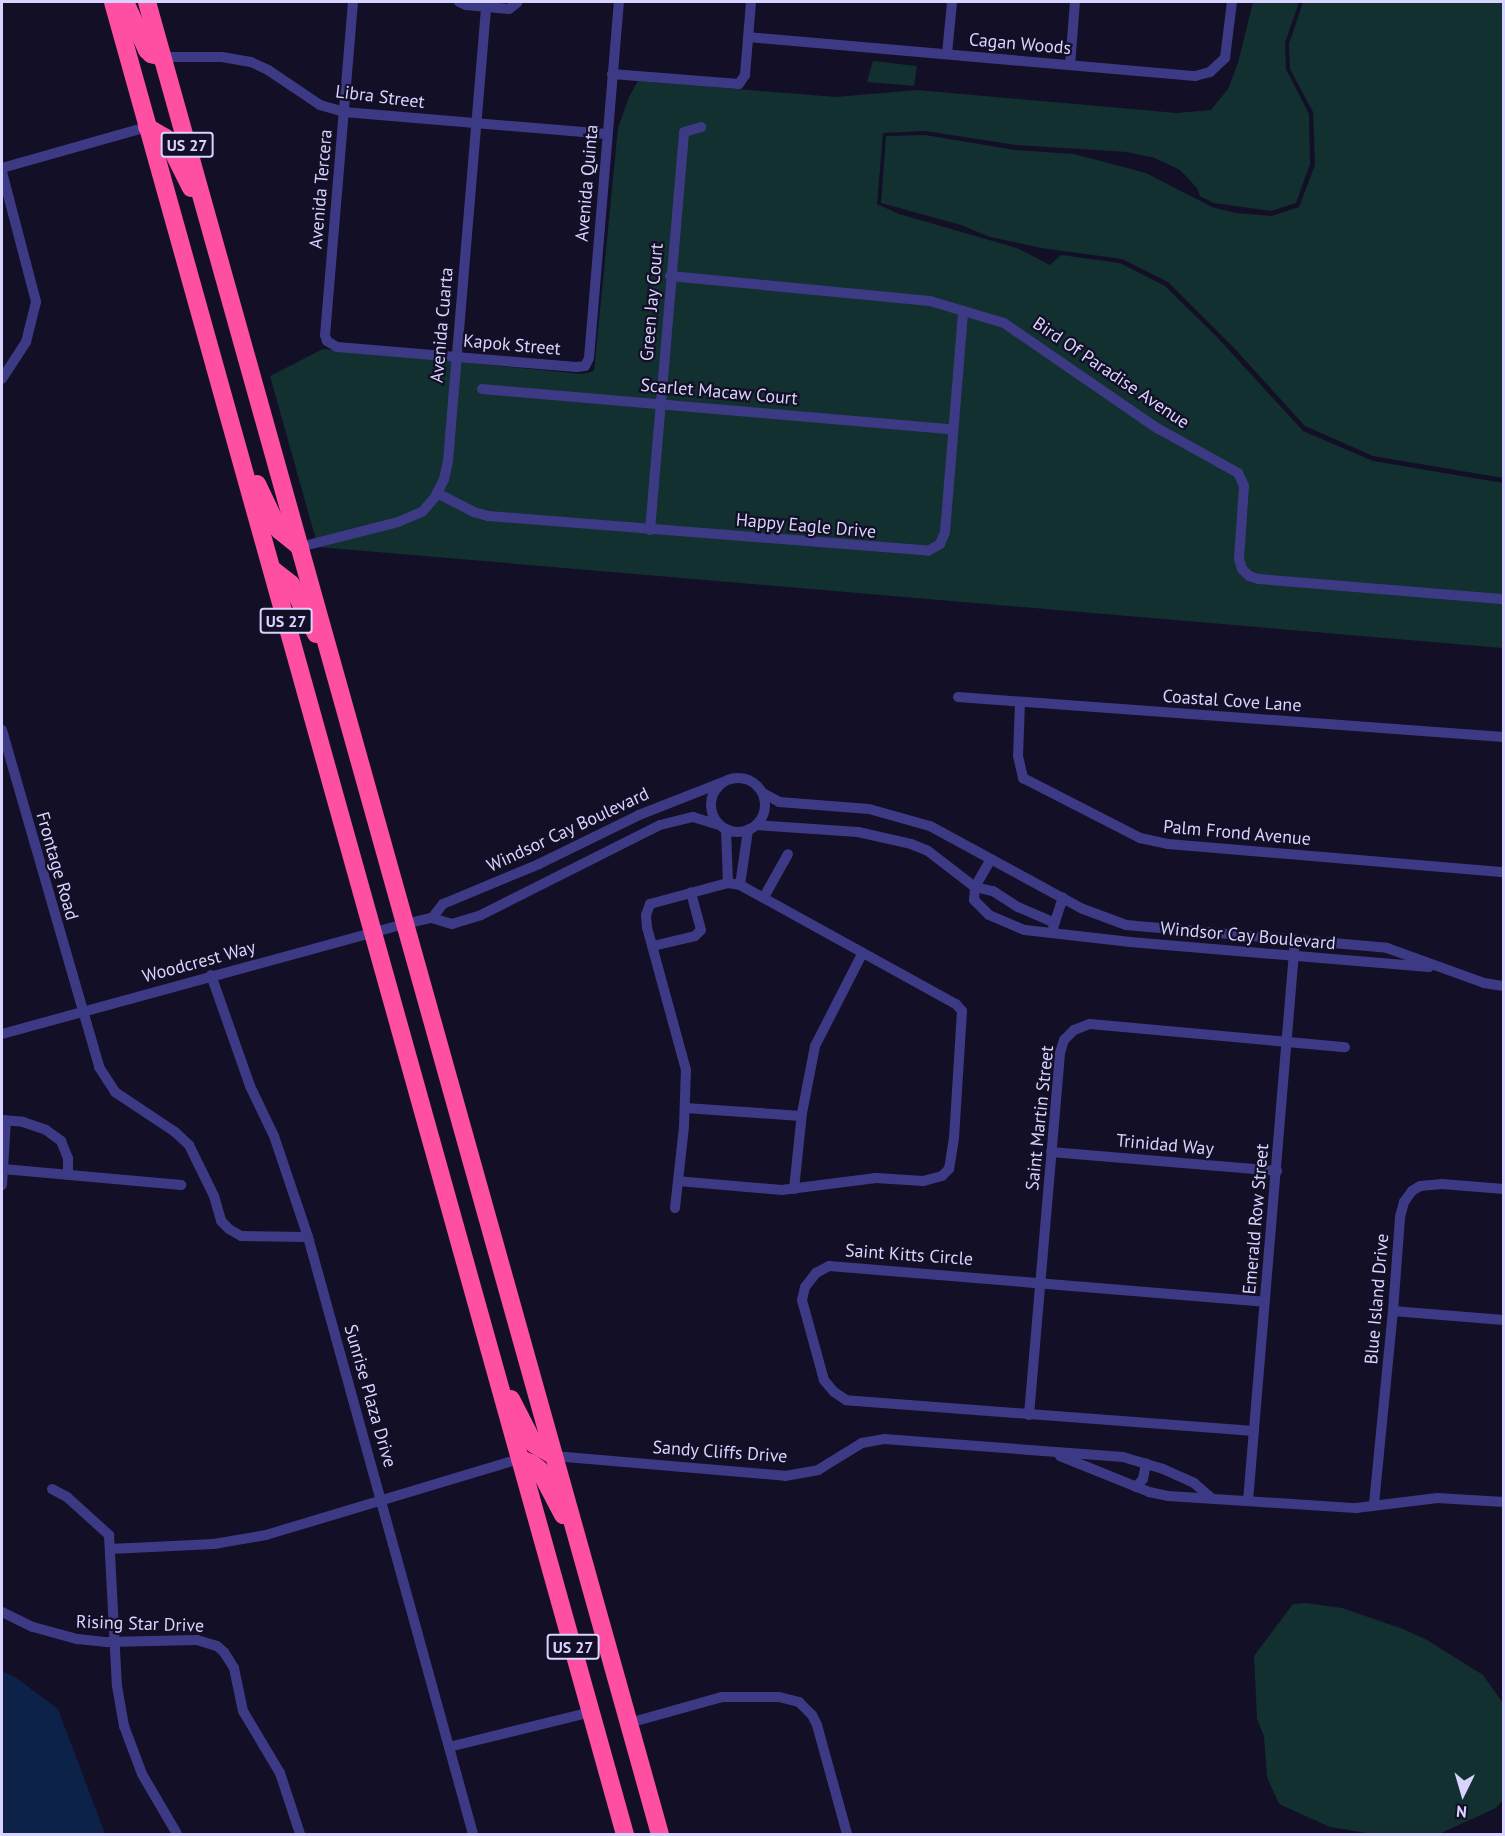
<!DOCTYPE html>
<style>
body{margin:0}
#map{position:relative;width:1505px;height:1836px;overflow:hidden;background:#130f26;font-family:"PT Sans",sans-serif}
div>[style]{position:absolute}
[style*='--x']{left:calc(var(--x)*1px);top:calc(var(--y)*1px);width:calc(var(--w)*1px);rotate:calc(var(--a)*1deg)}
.green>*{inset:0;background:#12302f}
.water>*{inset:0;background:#0c2248}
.street>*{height:10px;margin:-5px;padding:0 5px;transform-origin:5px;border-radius:5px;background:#3d3a85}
.street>.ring{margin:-5px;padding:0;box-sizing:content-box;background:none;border:10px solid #3d3a85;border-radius:50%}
.highway>*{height:18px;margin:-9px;padding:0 9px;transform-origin:9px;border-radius:9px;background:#ff4fa3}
span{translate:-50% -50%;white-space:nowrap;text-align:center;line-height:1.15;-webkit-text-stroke:4.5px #130f26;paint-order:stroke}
.shield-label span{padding:2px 4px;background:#130f26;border:2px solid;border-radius:4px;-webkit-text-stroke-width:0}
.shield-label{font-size:16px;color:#d9d4ff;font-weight:700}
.street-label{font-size:18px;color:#d9d4ff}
.frame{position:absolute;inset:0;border:3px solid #d9d4ff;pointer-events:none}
.north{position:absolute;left:1433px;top:1764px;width:60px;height:60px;-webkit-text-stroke:4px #130f26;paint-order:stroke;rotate:185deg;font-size:16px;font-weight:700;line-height:24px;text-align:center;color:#d9d4ff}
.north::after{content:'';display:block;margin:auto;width:21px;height:27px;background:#d9d4ff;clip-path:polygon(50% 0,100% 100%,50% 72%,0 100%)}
</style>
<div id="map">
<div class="green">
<i style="clip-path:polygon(1253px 2px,1299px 2px,1285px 43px,1286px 69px,1309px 114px,1310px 164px,1296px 203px,1271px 211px,1214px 203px,1200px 196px,1197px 188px,1180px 170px,1155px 158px,1127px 152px,1016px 145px,925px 131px,883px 133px,877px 204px,899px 214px,1017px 248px,1050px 265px,1061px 255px,1120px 263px,1165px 286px,1216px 336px,1303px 431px,1373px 461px,1503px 483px,1503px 648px,318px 547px,270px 376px,323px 349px,582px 374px,594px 371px,618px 128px,629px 97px,638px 81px,836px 97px,917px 90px,1177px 113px,1211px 110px,1228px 89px,1238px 63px)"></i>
<i style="clip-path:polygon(1303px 2px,1503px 2px,1503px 478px,1373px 456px,1305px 426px,1236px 350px,1168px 282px,1122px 259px,1041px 248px,990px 237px,961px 225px,881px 203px,886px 136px,925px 135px,1015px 150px,1074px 154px,1146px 173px,1212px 207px,1236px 213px,1272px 216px,1299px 207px,1315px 165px,1313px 112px,1290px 69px,1289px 44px)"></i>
<i style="clip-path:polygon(873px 61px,917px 66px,914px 86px,867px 82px)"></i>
<i style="clip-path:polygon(1306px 1603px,1342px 1608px,1403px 1629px,1427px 1640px,1483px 1675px,1503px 1703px,1503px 1800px,1496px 1808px,1439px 1834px,1373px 1834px,1330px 1827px,1279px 1804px,1267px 1777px,1264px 1736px,1257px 1719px,1254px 1656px,1293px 1604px)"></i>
</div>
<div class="water">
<i style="clip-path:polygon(2px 1671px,15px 1677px,58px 1709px,105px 1834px,2px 1834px)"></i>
</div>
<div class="street">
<i style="--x:353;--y:2;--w:334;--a:94.8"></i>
<i style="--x:325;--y:335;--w:6;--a:72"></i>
<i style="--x:327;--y:341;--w:12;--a:31"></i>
<i style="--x:337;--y:347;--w:240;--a:4.8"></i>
<i style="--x:576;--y:367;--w:9;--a:-6"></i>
<i style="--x:585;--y:366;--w:9;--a:-63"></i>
<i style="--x:589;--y:358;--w:357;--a:-85.2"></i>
<i style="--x:459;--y:2;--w:8;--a:23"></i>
<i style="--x:466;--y:5;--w:43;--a:5.3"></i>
<i style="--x:509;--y:9;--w:11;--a:-38"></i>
<i style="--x:748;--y:37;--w:449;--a:5"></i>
<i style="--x:1195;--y:76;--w:16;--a:-15"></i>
<i style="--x:1210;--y:72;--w:21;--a:-43"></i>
<i style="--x:1225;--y:58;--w:56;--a:-82.9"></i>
<i style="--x:947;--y:54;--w:52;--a:-84.5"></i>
<i style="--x:162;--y:57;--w:60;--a:0"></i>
<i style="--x:222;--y:57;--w:29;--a:10"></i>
<i style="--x:251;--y:62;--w:19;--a:25"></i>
<i style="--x:268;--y:70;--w:63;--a:33.9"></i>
<i style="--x:320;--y:105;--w:25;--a:16"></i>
<i style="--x:344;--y:112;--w:264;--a:4.8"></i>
<i style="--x:1070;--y:65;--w:63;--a:-85.5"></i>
<i style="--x:612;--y:74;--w:127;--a:4.5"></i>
<i style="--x:739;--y:84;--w:11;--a:-56"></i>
<i style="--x:745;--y:75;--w:73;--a:-85.3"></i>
<i style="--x:2;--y:168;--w:151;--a:-15.8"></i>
<i style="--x:2;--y:172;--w:134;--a:75.3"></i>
<i style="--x:36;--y:302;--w:41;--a:104"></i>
<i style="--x:26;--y:342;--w:44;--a:123"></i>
<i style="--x:670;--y:276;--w:261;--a:5.5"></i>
<i style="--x:930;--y:301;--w:77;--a:16.6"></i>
<i style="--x:1004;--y:323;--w:186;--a:34.5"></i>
<i style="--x:1157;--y:428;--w:93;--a:29.1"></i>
<i style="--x:1238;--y:473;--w:14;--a:65"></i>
<i style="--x:1244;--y:486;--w:73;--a:93.9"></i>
<i style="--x:1239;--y:559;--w:10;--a:73"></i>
<i style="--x:1242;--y:569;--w:10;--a:45"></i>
<i style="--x:1249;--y:576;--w:10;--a:17"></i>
<i style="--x:1259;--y:579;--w:246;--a:4.7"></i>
<i style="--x:482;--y:389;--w:473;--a:4.9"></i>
<i style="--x:437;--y:493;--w:42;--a:27.2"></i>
<i style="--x:474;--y:512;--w:15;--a:16"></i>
<i style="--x:488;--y:516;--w:441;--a:4.5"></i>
<i style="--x:928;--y:551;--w:14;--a:-30"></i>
<i style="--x:940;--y:544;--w:13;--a:-67"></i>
<i style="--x:945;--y:532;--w:222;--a:-85.3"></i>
<i style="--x:650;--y:530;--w:399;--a:-85.1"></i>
<i style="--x:684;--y:132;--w:18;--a:-16"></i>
<i style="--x:300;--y:547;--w:101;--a:-14.3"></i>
<i style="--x:398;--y:522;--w:26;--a:-23"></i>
<i style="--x:422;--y:512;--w:20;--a:-49"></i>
<i style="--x:435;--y:497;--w:20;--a:-63"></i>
<i style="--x:444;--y:479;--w:18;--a:-77"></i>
<i style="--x:448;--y:461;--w:456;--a:-85.2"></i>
<i style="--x:958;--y:697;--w:547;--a:4.19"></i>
<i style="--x:1020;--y:702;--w:54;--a:92.1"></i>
<i style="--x:1018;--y:756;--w:23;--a:77"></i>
<i style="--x:1023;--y:778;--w:131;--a:27.1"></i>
<i style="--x:1140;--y:838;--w:29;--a:12"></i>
<i style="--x:1168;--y:844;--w:337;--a:4.8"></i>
<i style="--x:2;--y:730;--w:351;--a:73.9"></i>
<i style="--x:99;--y:1067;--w:30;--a:57"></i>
<i style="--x:115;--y:1092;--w:72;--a:33.7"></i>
<i style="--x:175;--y:1132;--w:19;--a:43"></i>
<i style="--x:189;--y:1145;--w:57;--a:63.9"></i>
<i style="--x:214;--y:1196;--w:26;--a:74"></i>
<i style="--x:221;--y:1221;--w:11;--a:45"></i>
<i style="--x:229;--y:1229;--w:14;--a:30"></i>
<i style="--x:241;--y:1236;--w:67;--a:0.9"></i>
<i class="ring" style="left:711px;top:778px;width:44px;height:44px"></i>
<i style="--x:763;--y:793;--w:18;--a:29"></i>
<i style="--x:779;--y:802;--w:90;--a:4.4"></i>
<i style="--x:869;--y:809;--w:63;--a:15.6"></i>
<i style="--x:930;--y:826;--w:174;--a:28.5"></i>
<i style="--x:1083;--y:909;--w:46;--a:20.4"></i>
<i style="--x:1126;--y:925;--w:262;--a:5"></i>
<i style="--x:1387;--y:948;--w:103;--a:19.8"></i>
<i style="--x:1484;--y:983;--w:20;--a:9"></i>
<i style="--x:756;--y:825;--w:102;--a:3.9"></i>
<i style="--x:858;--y:832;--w:54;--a:12.8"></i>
<i style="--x:911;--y:844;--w:18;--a:22"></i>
<i style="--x:928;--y:851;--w:59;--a:37.5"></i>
<i style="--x:975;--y:887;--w:18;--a:13"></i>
<i style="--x:993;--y:891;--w:30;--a:33"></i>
<i style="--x:1018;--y:907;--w:40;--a:23.4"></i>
<i style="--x:726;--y:829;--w:54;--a:87.9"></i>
<i style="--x:991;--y:859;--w:32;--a:120"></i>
<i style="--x:975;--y:887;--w:13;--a:94"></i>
<i style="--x:974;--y:900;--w:21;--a:45"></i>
<i style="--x:989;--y:915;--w:39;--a:23"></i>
<i style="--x:1025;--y:930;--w:106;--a:6.5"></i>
<i style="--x:1130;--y:942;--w:300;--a:4.8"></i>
<i style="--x:740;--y:885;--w:56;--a:-81.7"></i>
<i style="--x:764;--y:897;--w:49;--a:-60.8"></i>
<i style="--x:432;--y:918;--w:18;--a:-52"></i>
<i style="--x:443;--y:904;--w:104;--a:-22.6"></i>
<i style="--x:539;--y:864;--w:111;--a:-26.1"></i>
<i style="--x:639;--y:815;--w:90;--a:-21.4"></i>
<i style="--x:1053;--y:928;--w:32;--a:-72"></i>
<i style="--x:653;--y:946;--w:43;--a:-13.4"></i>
<i style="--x:695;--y:936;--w:8;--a:-45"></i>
<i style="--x:701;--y:930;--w:39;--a:-105"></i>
<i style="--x:211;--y:975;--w:118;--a:70.6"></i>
<i style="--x:250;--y:1086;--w:55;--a:64.4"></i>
<i style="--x:274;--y:1136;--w:107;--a:71.4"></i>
<i style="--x:308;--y:1237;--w:619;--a:74.55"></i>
<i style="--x:2;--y:1034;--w:418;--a:-15.3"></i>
<i style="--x:405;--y:924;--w:28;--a:-13"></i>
<i style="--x:432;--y:918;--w:21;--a:17"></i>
<i style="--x:452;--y:924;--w:30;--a:-17"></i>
<i style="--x:481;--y:915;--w:200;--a:-26.7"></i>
<i style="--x:660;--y:825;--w:34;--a:-14"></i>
<i style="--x:693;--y:817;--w:28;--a:17"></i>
<i style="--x:685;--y:1108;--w:116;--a:3.9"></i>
<i style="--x:2;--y:1120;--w:21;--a:5"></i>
<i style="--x:23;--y:1122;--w:24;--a:19"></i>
<i style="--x:46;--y:1130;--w:19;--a:36"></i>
<i style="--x:61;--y:1141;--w:18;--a:68"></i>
<i style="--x:68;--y:1158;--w:17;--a:90"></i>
<i style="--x:1051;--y:1152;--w:227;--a:4.8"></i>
<i style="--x:3;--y:1169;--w:179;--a:5.1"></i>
<i style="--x:2;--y:1185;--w:65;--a:-86.5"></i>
<i style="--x:794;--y:1189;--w:76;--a:-84"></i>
<i style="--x:802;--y:1113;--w:68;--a:-79"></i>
<i style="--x:815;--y:1046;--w:103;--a:-62.9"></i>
<i style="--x:675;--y:1208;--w:82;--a:-83.7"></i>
<i style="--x:684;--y:1126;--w:56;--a:-88"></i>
<i style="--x:686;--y:1070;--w:148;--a:-105.3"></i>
<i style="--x:647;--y:927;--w:12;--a:-95"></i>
<i style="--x:646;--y:915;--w:12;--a:-70"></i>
<i style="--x:650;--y:904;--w:81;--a:-15.1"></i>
<i style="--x:728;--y:883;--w:12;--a:9"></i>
<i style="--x:740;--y:885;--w:247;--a:28.9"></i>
<i style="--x:956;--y:1004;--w:9;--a:49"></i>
<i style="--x:962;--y:1011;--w:127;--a:93.6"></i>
<i style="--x:954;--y:1138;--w:31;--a:99"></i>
<i style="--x:949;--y:1169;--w:10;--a:135"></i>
<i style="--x:942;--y:1176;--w:20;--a:165"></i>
<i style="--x:923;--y:1181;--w:47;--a:-176.3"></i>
<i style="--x:876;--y:1178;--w:95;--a:172.7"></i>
<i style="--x:782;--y:1190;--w:104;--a:-175.1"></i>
<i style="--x:1393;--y:1311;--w:111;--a:4.6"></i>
<i style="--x:1029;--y:1415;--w:363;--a:-85.1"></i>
<i style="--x:1060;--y:1053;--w:14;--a:-73"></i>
<i style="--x:1064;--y:1040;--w:14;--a:-45"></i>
<i style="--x:1074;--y:1030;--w:17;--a:-21"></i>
<i style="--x:1090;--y:1024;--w:256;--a:5.2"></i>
<i style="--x:1254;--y:1431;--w:409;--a:-175.7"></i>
<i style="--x:846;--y:1400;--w:14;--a:-146"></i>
<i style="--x:834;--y:1392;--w:16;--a:-130"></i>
<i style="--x:824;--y:1380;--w:83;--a:-105.4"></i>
<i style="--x:802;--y:1300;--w:13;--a:-77"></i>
<i style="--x:805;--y:1287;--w:18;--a:-52"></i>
<i style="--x:816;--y:1273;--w:15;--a:-28"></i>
<i style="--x:829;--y:1266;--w:437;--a:4.7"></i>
<i style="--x:554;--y:1456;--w:232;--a:4.9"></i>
<i style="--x:785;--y:1476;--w:34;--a:-10"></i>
<i style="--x:818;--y:1470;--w:52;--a:-31.5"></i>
<i style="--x:862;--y:1443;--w:22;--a:-10"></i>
<i style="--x:884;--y:1439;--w:240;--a:4.3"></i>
<i style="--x:1123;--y:1457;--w:42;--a:16.7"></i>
<i style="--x:1163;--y:1469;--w:34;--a:24"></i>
<i style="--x:1194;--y:1483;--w:23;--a:41"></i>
<i style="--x:1060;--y:1456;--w:96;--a:22"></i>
<i style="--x:1149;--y:1492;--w:19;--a:12"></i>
<i style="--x:1168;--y:1496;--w:188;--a:3.7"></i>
<i style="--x:1356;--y:1508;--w:82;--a:-7"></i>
<i style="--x:1437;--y:1498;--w:67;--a:3.4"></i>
<i style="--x:1136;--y:1487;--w:11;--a:-49"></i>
<i style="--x:1143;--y:1479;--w:16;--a:-79"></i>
<i style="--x:52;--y:1489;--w:17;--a:28"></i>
<i style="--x:67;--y:1497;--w:57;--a:42.1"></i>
<i style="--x:109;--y:1535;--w:151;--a:87"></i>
<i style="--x:117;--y:1686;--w:41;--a:80.1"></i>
<i style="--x:124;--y:1726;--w:51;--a:69.4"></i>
<i style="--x:142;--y:1774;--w:69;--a:59.7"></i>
<i style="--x:1248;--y:1501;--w:563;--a:-85.21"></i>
<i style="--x:1374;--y:1504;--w:194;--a:-84.4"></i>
<i style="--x:1393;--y:1311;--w:94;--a:-85.7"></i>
<i style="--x:1400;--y:1217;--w:16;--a:-75"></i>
<i style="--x:1404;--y:1202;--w:14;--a:-54"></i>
<i style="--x:1412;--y:1191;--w:9;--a:-32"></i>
<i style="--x:1420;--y:1186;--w:22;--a:-5"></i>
<i style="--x:1442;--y:1184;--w:62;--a:4.6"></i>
<i style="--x:110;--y:1549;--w:104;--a:-2.8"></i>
<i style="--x:214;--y:1544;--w:53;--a:-9.8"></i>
<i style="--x:266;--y:1535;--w:265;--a:-16.7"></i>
<i style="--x:2;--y:1612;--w:34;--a:26"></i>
<i style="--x:33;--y:1627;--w:46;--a:15.3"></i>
<i style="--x:77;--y:1639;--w:30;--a:6"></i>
<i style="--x:107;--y:1642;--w:90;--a:-1.3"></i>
<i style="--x:197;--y:1640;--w:21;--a:17"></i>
<i style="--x:217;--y:1646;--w:9;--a:41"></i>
<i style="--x:224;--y:1652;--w:19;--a:58"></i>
<i style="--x:234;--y:1668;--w:44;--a:78.2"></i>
<i style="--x:243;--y:1711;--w:72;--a:59.2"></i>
<i style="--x:280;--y:1773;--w:64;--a:71.8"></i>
<i style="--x:629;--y:1723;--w:97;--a:-15.6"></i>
<i style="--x:722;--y:1697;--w:57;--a:0"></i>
<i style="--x:779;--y:1697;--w:21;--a:14"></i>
<i style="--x:799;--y:1702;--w:18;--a:45"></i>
<i style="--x:812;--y:1715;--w:11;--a:63"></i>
<i style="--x:817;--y:1725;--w:113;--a:74.6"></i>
<i style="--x:449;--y:1747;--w:146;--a:-13.8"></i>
</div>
<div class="highway">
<i style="--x:113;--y:2;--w:1902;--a:74.39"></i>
<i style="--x:125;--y:2;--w:53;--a:65.4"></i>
<i style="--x:147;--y:50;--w:6;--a:45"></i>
<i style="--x:151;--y:54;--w:11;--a:15"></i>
<i style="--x:147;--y:2;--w:1902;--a:74.36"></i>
<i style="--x:147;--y:127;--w:22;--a:30"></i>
<i style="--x:166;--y:138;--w:56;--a:63.4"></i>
<i style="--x:257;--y:484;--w:51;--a:64.4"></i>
<i style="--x:279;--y:530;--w:27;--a:39"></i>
<i style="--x:272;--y:569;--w:24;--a:38"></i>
<i style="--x:291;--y:584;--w:56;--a:63.4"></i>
<i style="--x:511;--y:1399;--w:51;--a:62.9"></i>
<i style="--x:534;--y:1444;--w:23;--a:31"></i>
<i style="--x:520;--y:1459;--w:12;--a:20"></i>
<i style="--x:531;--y:1463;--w:10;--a:37"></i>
<i style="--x:539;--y:1469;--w:52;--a:62.4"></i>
</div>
<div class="shield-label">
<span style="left:187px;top:145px">US 27</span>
<span style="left:286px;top:621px">US 27</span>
<span style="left:573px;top:1647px">US 27</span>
</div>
<div class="street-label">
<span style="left:1020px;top:44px;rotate:5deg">Cagan Woods</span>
<span style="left:380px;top:97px;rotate:7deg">Libra Street</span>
<span style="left:587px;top:183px;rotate:-85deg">Avenida Quinta</span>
<span style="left:321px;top:189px;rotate:-85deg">Avenida Tercera</span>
<span style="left:652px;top:302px;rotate:-85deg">Green Jay Court</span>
<span style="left:442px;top:325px;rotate:-85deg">Avenida Cuarta</span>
<span style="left:512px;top:345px;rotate:5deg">Kapok Street</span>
<span style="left:1111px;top:373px;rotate:34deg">Bird Of Paradise Avenue</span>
<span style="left:719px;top:392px;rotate:5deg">Scarlet Macaw Court</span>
<span style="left:806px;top:526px;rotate:5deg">Happy Eagle Drive</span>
<span style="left:1232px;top:701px;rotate:4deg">Coastal Cove Lane</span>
<span style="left:568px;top:830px;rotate:-25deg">Windsor Cay Boulevard</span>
<span style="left:1237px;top:833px;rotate:5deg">Palm Frond Avenue</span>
<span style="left:57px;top:866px;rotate:74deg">Frontage Road</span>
<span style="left:1248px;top:936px;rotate:5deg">Windsor Cay Boulevard</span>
<span style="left:199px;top:962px;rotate:-15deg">Woodcrest Way</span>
<span style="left:1040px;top:1118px;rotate:-84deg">Saint Martin Street</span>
<span style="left:1165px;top:1145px;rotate:5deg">Trinidad Way</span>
<span style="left:1256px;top:1219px;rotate:-85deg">Emerald Row Street</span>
<span style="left:909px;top:1255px;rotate:4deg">Saint Kitts Circle</span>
<span style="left:1377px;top:1299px;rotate:-85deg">Blue Island Drive</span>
<span style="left:370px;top:1396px;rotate:74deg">Sunrise Plaza Drive</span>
<span style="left:720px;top:1452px;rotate:4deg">Sandy Cliffs Drive</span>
<span style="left:140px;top:1624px;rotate:2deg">Rising Star Drive</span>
</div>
<div class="frame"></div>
<div class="north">N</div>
</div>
